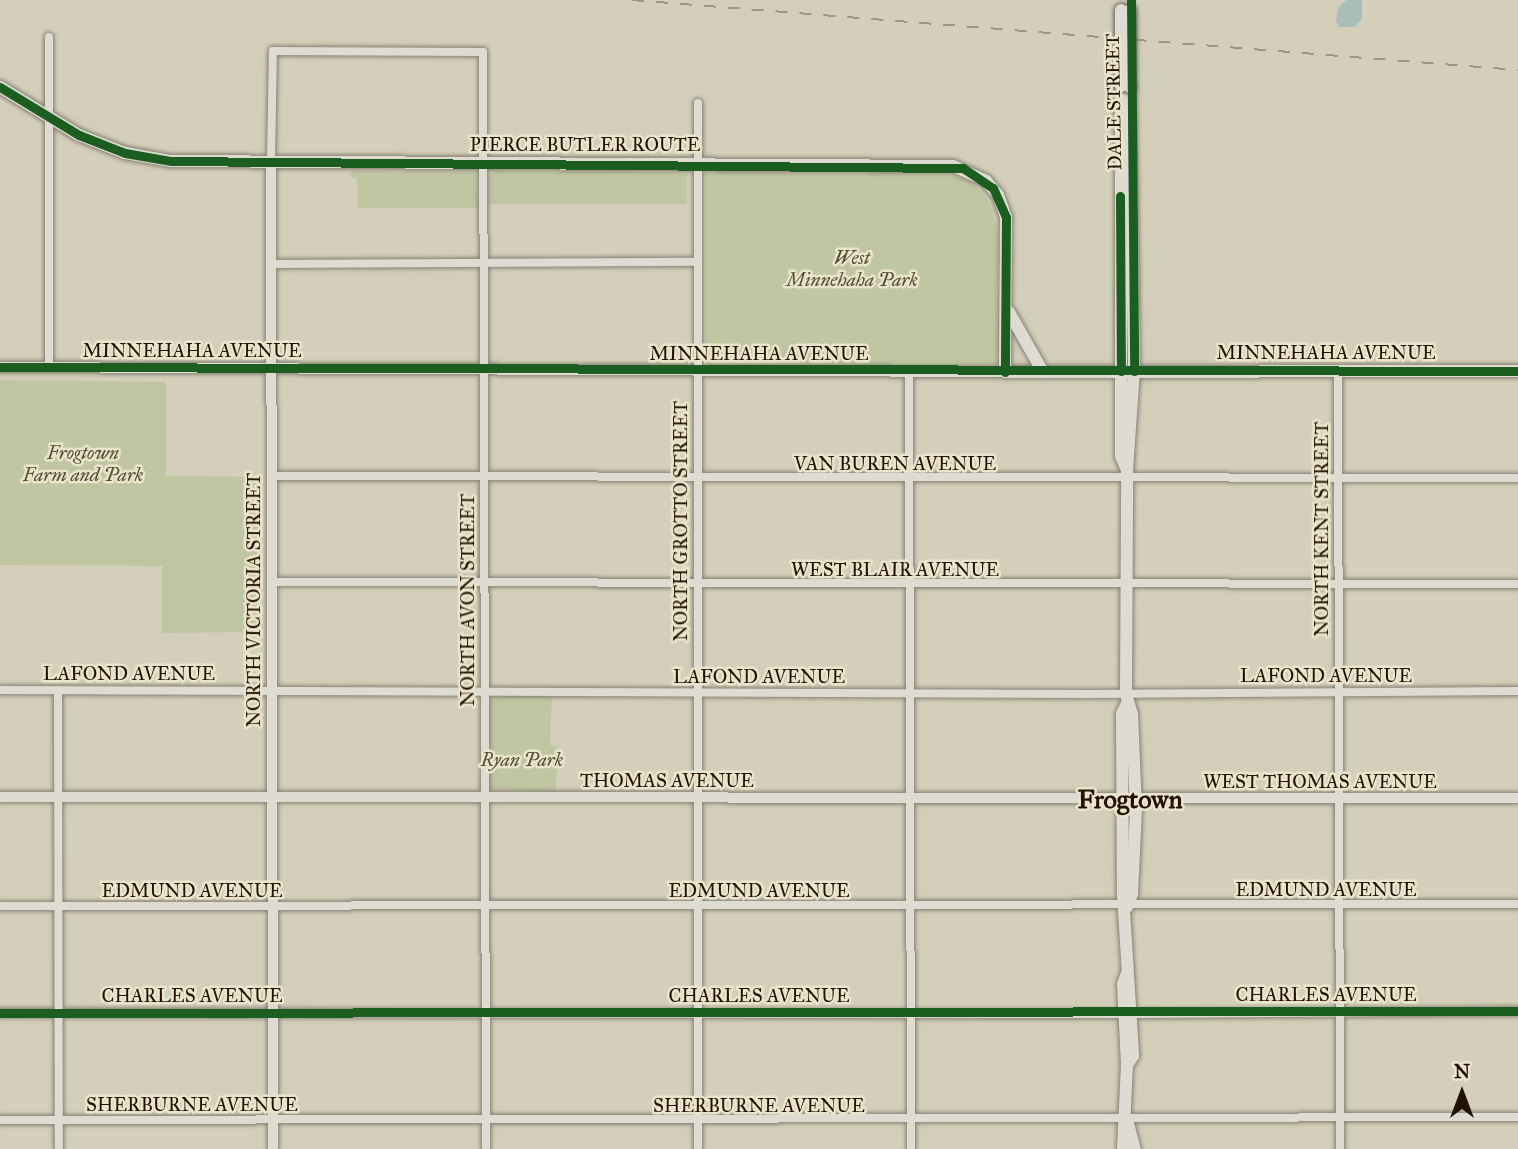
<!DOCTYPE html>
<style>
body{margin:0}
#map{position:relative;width:1518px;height:1149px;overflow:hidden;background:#d4cfba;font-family:"IM FELL Great Primer",serif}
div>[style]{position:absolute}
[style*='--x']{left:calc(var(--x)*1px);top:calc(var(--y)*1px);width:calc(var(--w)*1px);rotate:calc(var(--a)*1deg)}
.green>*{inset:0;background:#c0c6a2}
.water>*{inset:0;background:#a9beb6}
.roads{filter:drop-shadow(0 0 2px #868173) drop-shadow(0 0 2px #868173)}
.minor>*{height:8px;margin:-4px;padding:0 4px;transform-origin:4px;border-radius:4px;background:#dedcd2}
.tertiary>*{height:10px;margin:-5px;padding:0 5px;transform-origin:5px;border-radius:5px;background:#dedcd2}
.secondary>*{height:12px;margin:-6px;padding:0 6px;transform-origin:6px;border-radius:6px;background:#dedcd2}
.rail>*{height:2px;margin-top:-1px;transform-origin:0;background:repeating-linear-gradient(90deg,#9a968d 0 12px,transparent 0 24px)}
.bridges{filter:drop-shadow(0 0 2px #6d675a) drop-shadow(0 0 2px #6d675a)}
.secondary-bridge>*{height:12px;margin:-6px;padding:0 6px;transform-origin:6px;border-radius:6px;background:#dedcd2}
.cycleway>*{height:9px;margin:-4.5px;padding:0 4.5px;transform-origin:4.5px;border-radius:4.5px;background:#1b5e20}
span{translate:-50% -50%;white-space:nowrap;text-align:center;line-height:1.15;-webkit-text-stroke:5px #eae4cc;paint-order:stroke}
.street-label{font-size:19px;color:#231201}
.park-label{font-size:19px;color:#544e32;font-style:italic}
.district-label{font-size:26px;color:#231201;font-weight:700}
.north{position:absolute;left:1427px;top:1058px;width:70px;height:70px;-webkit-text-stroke:5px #eae4cc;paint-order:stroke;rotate:0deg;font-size:19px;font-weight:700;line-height:28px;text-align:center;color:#231201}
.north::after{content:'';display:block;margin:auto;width:24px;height:32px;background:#231201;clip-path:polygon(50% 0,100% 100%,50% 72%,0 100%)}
</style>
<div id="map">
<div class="green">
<i style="clip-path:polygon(351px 171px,475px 172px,478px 208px,357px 208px,357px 178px,351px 178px)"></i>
<i style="clip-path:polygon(495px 171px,687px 173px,687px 204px,488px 204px,489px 176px)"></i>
<i style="clip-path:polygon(706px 173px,948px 174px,971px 182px,987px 198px,997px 226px,997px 365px,706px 365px)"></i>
<i style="clip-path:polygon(0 380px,166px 382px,166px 476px,258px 477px,257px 632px,162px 633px,162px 566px,0 565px)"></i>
<i style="clip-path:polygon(494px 696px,552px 696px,550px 745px,557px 747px,556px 792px,490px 789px,490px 701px)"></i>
</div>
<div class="water">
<i style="clip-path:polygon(1346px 0,1362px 0,1362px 18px,1355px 27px,1339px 27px,1336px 21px,1338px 8px)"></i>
</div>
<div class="roads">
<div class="minor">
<i style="--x:698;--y:103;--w:1046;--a:90"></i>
<i style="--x:271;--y:161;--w:110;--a:-89"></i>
<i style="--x:273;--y:51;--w:210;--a:0.3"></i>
<i style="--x:483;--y:52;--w:1097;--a:89.84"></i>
<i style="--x:272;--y:264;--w:426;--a:-0.3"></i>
<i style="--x:49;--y:367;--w:330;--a:-90"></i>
<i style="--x:1338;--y:371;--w:778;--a:89.85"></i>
<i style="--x:909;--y:372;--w:777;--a:89.85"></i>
<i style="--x:271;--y:476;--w:1247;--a:0.09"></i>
<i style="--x:271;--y:582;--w:1247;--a:0.09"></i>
<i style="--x:0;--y:690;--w:1089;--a:0.21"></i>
<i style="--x:1089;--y:694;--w:429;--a:-0.4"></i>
<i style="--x:58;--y:690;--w:459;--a:89.9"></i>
<i style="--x:0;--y:906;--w:1518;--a:-0.08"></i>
<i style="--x:0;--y:1013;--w:1123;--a:0.05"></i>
<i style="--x:1132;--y:1014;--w:386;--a:-0.4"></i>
<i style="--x:0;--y:1120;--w:1518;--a:-0.11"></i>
</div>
<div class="tertiary">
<i style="--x:271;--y:161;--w:988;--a:89.88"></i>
<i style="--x:0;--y:367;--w:1005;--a:0.29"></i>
<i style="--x:0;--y:797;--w:1518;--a:0.04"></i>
</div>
<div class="secondary">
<i style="--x:1121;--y:86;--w:370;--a:90"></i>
<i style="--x:1121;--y:456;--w:15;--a:67"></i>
<i style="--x:0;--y:87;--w:92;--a:31.3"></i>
<i style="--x:79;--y:135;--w:49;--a:21.4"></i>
<i style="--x:125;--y:153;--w:47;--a:9.9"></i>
<i style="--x:171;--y:161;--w:782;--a:0.37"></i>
<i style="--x:953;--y:166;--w:36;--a:24"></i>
<i style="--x:986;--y:181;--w:18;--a:49"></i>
<i style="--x:998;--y:195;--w:23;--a:70"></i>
<i style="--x:1006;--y:217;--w:155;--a:90.4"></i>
<i style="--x:1005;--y:372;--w:513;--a:-0.11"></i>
<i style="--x:1009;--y:312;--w:69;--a:60.5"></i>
<i style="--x:1127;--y:703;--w:12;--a:114"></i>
<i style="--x:1122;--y:714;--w:181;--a:89.7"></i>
<i style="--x:1123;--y:895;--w:161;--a:86.4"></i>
<i style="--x:1133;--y:1056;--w:11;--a:124"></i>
<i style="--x:1127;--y:907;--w:14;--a:-69"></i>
<i style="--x:1132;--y:894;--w:85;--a:-87.3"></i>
<i style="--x:1136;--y:809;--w:95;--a:-92.4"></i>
<i style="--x:1132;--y:714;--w:21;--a:-107"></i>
<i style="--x:1126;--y:694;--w:224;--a:-89.7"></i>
<i style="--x:1127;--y:470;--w:99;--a:-86"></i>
<i style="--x:1134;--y:371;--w:284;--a:-90.8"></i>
<i style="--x:1127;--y:1120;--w:30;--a:75"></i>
<i style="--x:1123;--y:1149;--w:84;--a:-87.3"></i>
<i style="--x:1127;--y:1065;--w:81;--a:-92.8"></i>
<i style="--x:1123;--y:984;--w:12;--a:-70"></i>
</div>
</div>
<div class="rail">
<i style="--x:632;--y:0;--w:889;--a:4.52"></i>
</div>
<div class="bridges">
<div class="secondary-bridge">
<i style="--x:1121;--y:86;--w:76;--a:-90"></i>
<i style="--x:1130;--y:87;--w:77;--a:-90"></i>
</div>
</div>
<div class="cycleway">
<i style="--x:1131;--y:0;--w:371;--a:89.5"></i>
<i style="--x:0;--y:87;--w:92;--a:31.3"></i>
<i style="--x:79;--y:135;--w:49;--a:21.4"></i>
<i style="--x:125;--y:153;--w:47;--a:9.9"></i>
<i style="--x:171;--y:161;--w:792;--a:0.51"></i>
<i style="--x:963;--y:168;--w:36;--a:34"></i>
<i style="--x:993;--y:188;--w:32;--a:66"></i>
<i style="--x:1006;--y:217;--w:155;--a:90.4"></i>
<i style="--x:1120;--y:196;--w:175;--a:89.7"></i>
<i style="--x:0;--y:367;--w:1518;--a:0.15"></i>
<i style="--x:0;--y:1013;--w:1518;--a:-0.08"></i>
</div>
<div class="street-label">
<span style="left:1114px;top:102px;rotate:-91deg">DALE STREET</span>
<span style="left:585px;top:145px">PIERCE BUTLER ROUTE</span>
<span style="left:192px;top:351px">MINNEHAHA AVENUE</span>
<span style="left:1326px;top:353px">MINNEHAHA AVENUE</span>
<span style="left:759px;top:354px">MINNEHAHA AVENUE</span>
<span style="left:895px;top:464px">VAN BUREN AVENUE</span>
<span style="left:681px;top:521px;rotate:-90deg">NORTH GROTTO STREET</span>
<span style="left:1322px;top:529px;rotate:-90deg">NORTH KENT STREET</span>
<span style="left:895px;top:570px">WEST BLAIR AVENUE</span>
<span style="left:254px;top:600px;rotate:-90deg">NORTH VICTORIA STREET</span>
<span style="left:468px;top:600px;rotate:-90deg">NORTH AVON STREET</span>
<span style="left:129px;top:674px">LAFOND AVENUE</span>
<span style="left:1326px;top:676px">LAFOND AVENUE</span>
<span style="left:759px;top:677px">LAFOND AVENUE</span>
<span style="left:667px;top:781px">THOMAS AVENUE</span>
<span style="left:1320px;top:782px">WEST THOMAS AVENUE</span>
<span style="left:1326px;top:890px">EDMUND AVENUE</span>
<span style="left:192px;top:891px">EDMUND AVENUE</span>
<span style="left:759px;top:891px">EDMUND AVENUE</span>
<span style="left:1326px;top:995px">CHARLES AVENUE</span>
<span style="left:192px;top:996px">CHARLES AVENUE</span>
<span style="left:759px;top:996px">CHARLES AVENUE</span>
<span style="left:192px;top:1105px">SHERBURNE AVENUE</span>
<span style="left:759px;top:1106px">SHERBURNE AVENUE</span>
</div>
<div class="park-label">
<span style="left:852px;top:269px">West<br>Minnehaha Park</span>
<span style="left:83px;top:464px">Frogtown<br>Farm and Park</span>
<span style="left:522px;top:760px">Ryan Park</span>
</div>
<div class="district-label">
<span style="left:1130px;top:800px">Frogtown</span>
</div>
<div class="north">N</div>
</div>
